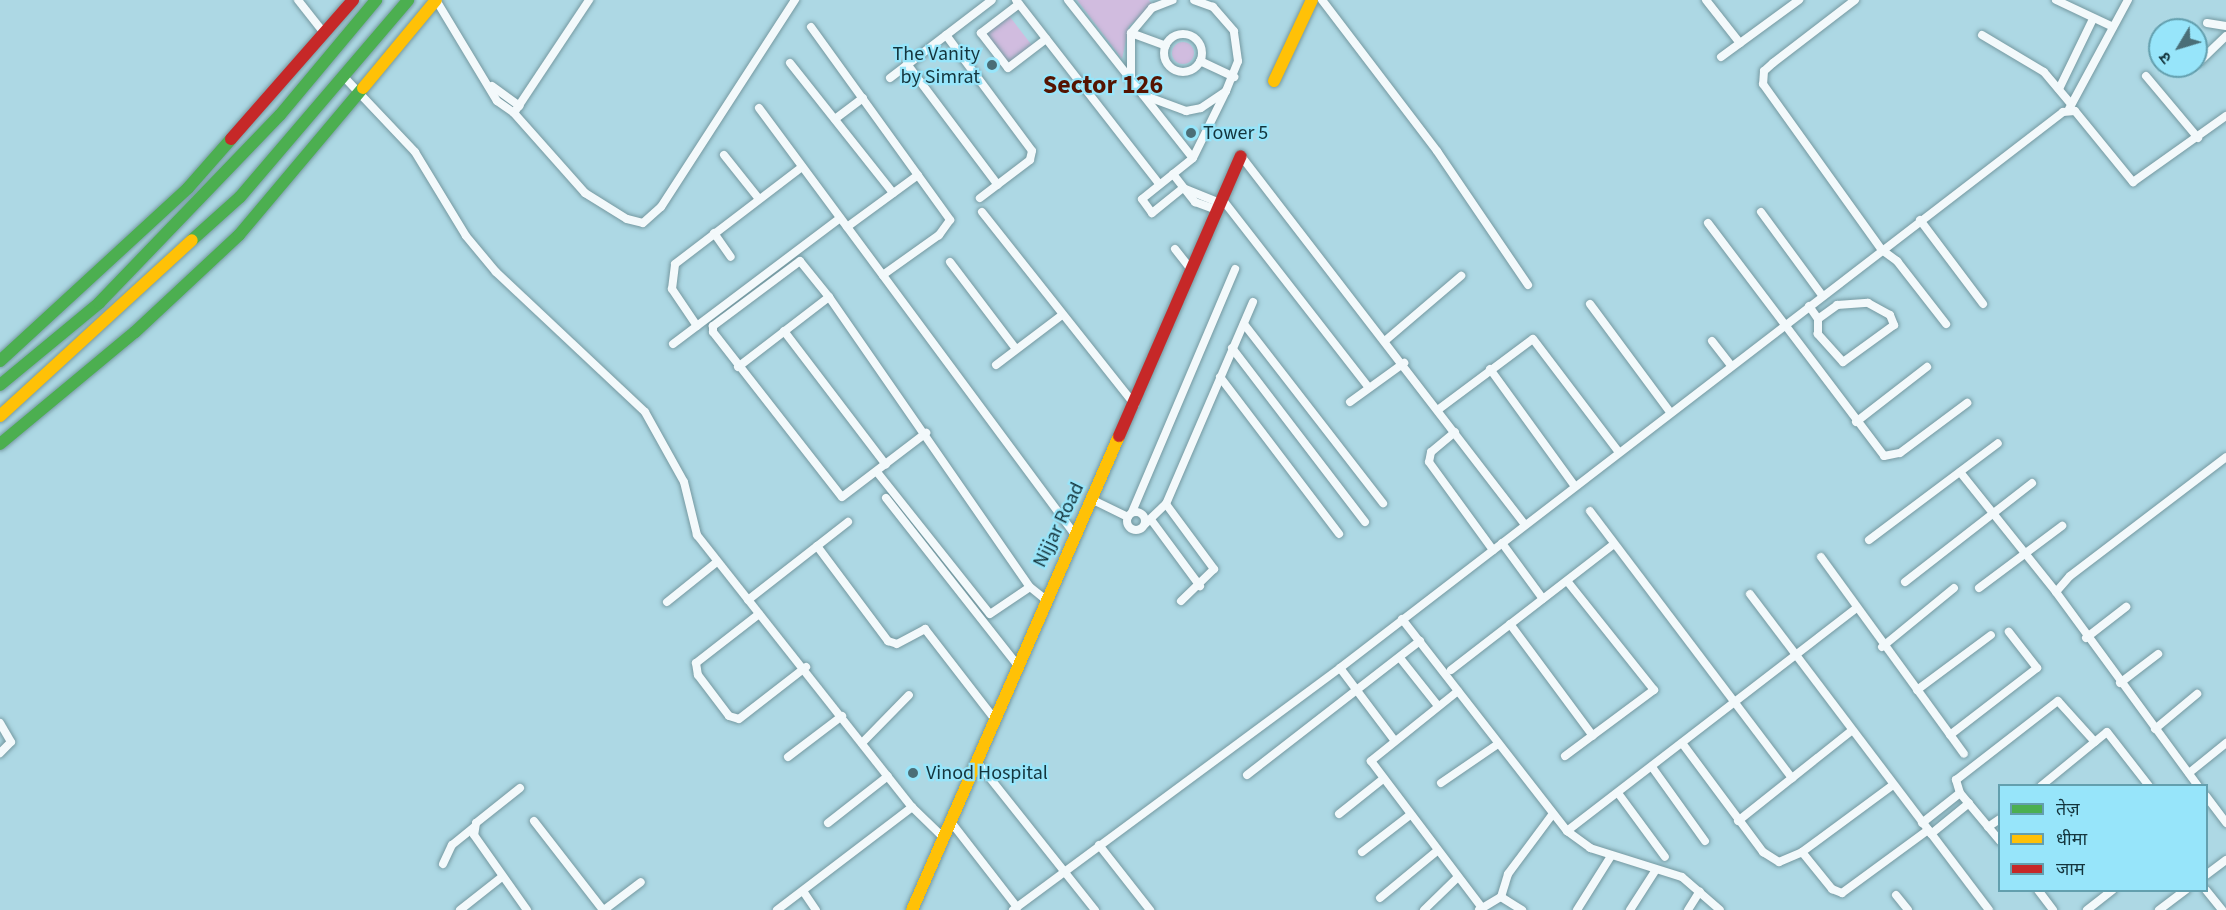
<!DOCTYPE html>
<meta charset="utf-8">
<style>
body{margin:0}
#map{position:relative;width:2226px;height:910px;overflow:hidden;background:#add8e4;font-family:"Source Sans 3","Noto Sans Devanagari",sans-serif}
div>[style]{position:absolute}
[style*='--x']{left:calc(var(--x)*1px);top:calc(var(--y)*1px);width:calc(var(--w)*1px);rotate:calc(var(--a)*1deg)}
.green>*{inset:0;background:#d1bcdf}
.round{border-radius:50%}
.roads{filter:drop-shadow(0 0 2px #7599a1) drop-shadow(0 0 2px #7599a1)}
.street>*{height:8px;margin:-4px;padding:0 4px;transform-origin:4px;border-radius:4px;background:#f3f9fb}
.street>.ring{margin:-4px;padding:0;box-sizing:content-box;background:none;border:8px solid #f3f9fb;border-radius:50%}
.fast>*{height:12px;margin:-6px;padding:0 6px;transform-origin:6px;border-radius:6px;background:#4caf50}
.slow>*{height:12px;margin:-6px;padding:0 6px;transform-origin:6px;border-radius:6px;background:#ffc107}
.jam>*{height:12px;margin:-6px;padding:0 6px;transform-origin:6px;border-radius:6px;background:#c62828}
.dots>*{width:16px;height:16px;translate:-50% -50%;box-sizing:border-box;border:3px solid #97e5fa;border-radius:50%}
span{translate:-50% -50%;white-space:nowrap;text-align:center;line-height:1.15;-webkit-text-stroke:4.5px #97e5fa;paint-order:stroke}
.poi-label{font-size:20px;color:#14353d}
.right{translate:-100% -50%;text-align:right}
.left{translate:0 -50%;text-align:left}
.street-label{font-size:20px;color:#14353d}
.district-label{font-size:26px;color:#551401;font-weight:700}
.legend{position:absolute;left:1998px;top:784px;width:210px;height:108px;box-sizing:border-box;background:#97e5fa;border:2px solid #639fae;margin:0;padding:8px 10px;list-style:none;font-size:18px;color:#14353d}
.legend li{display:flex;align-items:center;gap:12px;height:30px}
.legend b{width:30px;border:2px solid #639fae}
.north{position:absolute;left:2148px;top:18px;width:60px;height:60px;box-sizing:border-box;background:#97e5fa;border:2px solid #639fae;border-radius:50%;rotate:232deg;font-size:16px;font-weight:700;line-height:24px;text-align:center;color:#14353d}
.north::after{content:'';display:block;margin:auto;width:21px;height:27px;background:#4a6e77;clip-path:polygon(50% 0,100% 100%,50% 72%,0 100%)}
</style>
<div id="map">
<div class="green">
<i style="clip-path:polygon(1077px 0,1149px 0,1153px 6px,1129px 26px,1122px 59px)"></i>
<i style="clip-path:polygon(1007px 13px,1034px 48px,1008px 68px,981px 33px)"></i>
<i class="round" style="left:1172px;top:42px;width:22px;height:22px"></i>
</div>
<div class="roads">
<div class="street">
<i style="--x:298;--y:0;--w:42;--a:51.8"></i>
<i style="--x:436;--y:0;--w:118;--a:58.9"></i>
<i style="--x:497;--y:101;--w:21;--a:35"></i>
<i style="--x:514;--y:113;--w:107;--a:48.4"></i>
<i style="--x:585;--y:193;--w:49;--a:31.8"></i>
<i style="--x:627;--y:219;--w:16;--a:14"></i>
<i style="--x:643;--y:223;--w:24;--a:-42"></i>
<i style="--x:661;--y:207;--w:247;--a:-57.1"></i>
<i style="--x:1016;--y:0;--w:233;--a:52.1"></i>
<i style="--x:1068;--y:0;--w:201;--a:51.7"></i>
<i style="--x:1322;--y:0;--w:190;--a:52.7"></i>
<i style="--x:1437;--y:151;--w:162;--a:55.8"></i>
<i style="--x:1706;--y:0;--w:55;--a:51.7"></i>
<i style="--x:1855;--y:0;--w:103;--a:142.5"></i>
<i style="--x:1773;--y:63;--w:12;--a:138"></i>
<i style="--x:1764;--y:71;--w:13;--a:94"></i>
<i style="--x:1763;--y:84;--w:204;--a:54.4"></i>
<i style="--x:1882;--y:250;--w:19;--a:36"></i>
<i style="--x:1897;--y:261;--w:80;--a:52.1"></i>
<i style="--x:2056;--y:0;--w:63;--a:25.3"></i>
<i style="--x:1019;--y:4;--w:48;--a:142.7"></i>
<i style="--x:981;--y:33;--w:44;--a:52.4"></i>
<i style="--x:1008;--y:68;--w:48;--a:-37.3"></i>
<i style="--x:2207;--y:23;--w:19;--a:9"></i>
<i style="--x:811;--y:27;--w:238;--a:54.2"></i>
<i style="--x:950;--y:220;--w:19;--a:126"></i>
<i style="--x:939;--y:235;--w:69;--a:144.5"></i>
<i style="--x:1131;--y:33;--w:37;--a:20"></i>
<i class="ring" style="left:1164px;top:34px;width:30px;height:30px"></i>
<i style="--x:946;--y:35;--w:144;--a:53.4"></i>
<i style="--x:1032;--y:151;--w:9;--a:103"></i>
<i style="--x:1030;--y:160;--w:63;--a:142.8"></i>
<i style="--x:1982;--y:35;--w:72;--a:30.8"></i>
<i style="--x:2044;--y:72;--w:42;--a:49.8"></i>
<i style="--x:1721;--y:57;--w:97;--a:-36.2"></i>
<i style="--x:1200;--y:61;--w:38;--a:25"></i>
<i style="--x:2199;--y:62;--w:37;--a:-44"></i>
<i style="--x:790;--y:63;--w:166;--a:51.6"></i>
<i style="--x:907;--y:64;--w:151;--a:53.1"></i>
<i style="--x:2146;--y:76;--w:81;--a:50"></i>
<i style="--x:345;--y:78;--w:102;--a:46.6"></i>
<i style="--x:415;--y:152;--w:98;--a:58.7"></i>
<i style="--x:466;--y:236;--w:47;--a:50.2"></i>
<i style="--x:496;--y:272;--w:204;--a:43.2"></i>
<i style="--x:645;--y:412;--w:80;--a:60.9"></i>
<i style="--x:684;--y:482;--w:55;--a:76.2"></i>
<i style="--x:697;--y:535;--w:347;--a:51.7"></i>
<i style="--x:912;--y:807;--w:45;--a:44.1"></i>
<i style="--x:890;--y:78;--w:128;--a:-37.4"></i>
<i style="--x:1131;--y:78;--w:45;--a:-90"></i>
<i style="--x:1131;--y:33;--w:33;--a:-50"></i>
<i style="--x:1152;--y:8;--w:22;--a:-21"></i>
<i style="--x:492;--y:86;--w:34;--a:36"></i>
<i style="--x:2059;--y:89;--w:78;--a:-64.1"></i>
<i style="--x:1143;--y:95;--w:46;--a:20.4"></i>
<i style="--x:1186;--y:111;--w:15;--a:-11"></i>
<i style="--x:1201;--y:108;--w:30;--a:-34"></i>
<i style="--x:1226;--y:91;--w:32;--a:-68"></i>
<i style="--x:1238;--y:61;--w:30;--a:-98"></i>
<i style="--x:1234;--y:31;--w:32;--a:-131"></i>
<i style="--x:1213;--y:7;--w:20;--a:-160"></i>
<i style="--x:759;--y:108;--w:533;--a:53.47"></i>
<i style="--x:2069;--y:109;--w:124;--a:-61.6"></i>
<i style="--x:514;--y:113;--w:136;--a:-56.4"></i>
<i style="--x:835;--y:119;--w:35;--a:-37"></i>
<i style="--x:724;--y:155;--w:56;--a:51.5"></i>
<i style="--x:1241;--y:156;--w:464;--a:52.4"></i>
<i style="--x:1173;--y:174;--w:36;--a:52"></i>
<i style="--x:1195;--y:202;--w:23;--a:20"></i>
<i style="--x:1222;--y:199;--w:239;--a:52.1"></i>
<i style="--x:1220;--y:203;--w:40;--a:-158"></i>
<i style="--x:1183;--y:188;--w:40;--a:141"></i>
<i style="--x:1152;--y:213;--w:17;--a:-126"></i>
<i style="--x:1142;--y:199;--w:65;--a:-38.8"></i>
<i style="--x:1193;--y:158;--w:75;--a:-63.8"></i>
<i style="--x:982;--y:212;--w:246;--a:51.6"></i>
<i style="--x:1761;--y:212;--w:103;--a:53.7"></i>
<i style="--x:1920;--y:220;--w:105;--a:53.1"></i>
<i style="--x:1708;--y:223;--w:292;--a:52.9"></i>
<i style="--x:1884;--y:456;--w:16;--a:-11"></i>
<i style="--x:1900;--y:453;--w:84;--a:-36.7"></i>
<i style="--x:847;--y:227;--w:88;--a:-36.2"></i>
<i style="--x:714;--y:233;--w:29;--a:55"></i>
<i style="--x:1175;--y:249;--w:28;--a:52"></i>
<i style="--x:950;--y:262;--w:109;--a:52.8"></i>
<i style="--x:829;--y:297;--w:46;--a:-128.9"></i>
<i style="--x:800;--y:261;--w:109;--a:143.2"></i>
<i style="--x:713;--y:326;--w:6;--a:90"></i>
<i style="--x:713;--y:332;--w:209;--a:52"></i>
<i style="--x:842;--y:497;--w:106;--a:-37.3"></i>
<i style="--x:1590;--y:304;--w:134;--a:53.5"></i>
<i style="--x:1809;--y:306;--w:16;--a:55"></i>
<i style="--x:1818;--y:319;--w:24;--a:-36"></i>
<i style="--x:1837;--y:305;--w:31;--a:-4"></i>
<i style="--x:1868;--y:303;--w:25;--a:29"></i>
<i style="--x:1890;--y:315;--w:11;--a:68"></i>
<i style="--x:1894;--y:325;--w:63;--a:144"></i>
<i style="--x:1843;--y:362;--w:38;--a:-132"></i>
<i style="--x:1818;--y:334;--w:15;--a:-90"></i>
<i style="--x:1244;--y:324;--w:227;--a:52.2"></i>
<i style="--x:697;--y:326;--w:45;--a:-124"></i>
<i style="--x:672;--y:289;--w:25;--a:-83"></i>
<i style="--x:675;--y:264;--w:160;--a:-37.4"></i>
<i style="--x:784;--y:331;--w:168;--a:52.7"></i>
<i style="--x:1386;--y:340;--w:99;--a:-40.5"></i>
<i style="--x:1712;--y:341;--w:31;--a:52"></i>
<i style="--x:673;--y:344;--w:209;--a:-37"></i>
<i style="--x:1232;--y:348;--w:219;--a:52.6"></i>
<i style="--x:996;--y:365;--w:83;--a:-37.1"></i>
<i style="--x:738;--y:367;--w:115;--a:-37.6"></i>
<i style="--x:829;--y:297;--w:353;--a:55.3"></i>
<i style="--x:1030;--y:587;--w:19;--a:39"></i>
<i style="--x:1490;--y:369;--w:143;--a:54.1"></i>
<i style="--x:1220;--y:377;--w:197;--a:52.8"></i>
<i style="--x:1350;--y:402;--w:67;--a:-35.8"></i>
<i style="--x:1439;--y:409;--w:117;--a:-36.7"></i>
<i style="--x:1533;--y:339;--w:141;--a:52.8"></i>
<i style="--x:1856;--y:422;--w:90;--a:-37.8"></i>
<i style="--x:1455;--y:432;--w:31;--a:140"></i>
<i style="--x:1431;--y:452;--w:10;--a:101"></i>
<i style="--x:1429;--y:462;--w:109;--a:54"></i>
<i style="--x:877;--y:472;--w:181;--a:51.5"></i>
<i style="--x:990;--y:614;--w:48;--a:-34"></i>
<i style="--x:1960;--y:472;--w:154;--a:51.3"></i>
<i style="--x:886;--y:498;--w:215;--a:51.8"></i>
<i style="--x:1093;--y:500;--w:39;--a:26"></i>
<i style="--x:1166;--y:504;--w:81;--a:53.6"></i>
<i style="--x:1214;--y:569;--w:46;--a:135.9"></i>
<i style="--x:1590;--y:511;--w:335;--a:52.9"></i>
<i class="ring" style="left:1127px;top:512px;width:10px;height:10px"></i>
<i style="--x:1132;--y:512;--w:264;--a:-67"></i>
<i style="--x:1152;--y:521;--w:81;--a:53.6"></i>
<i style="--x:1145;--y:524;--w:29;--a:-44"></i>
<i style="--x:1166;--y:504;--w:220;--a:-66.7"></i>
<i style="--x:1869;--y:540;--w:161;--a:-36.9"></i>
<i style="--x:1502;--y:543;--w:69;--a:53.8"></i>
<i style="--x:817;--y:546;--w:119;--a:53.2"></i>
<i style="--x:888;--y:641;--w:9;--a:18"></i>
<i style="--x:897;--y:644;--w:32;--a:-28"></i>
<i style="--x:925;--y:629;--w:116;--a:52.3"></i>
<i style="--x:1821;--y:557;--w:243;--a:54"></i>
<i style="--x:1905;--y:582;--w:161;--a:-37.9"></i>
<i style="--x:1979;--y:588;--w:104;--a:-36.8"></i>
<i style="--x:1750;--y:594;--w:396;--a:52.9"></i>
<i style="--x:748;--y:600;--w:127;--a:-38"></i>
<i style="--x:667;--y:602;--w:64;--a:-38.7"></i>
<i style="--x:759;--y:614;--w:80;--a:142.1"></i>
<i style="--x:696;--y:663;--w:12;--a:81"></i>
<i style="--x:698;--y:675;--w:51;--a:52.9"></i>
<i style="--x:729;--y:716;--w:10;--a:17"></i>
<i style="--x:739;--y:719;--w:85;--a:-37.8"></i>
<i style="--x:1402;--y:619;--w:269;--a:52.1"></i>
<i style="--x:1567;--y:831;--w:29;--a:36"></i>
<i style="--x:1590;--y:848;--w:96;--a:17.5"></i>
<i style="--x:1682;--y:877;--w:50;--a:41"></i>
<i style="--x:1510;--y:624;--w:139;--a:53.5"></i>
<i style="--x:2086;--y:638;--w:51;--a:-37.8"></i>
<i style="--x:1882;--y:647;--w:93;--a:-39.3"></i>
<i style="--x:1400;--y:658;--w:61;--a:51.6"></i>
<i style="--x:1340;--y:668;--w:90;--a:53.1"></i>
<i style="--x:1451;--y:670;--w:205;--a:-37.7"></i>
<i style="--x:2120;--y:683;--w:48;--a:-37.3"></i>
<i style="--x:1917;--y:690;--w:92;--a:-36.6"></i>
<i style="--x:1458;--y:691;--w:112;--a:141.2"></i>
<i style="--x:1371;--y:761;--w:184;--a:52.9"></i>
<i style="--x:0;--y:723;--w:22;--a:60"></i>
<i style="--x:11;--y:742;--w:16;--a:135"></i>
<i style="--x:2155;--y:729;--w:55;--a:-39.8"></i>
<i style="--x:1950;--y:735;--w:110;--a:-37.6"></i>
<i style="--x:2037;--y:668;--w:46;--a:-127.9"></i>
<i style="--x:862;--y:743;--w:67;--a:-45.6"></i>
<i style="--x:1682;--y:743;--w:136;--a:53.4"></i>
<i style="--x:1763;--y:852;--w:19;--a:32"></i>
<i style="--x:1779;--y:862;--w:25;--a:-23"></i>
<i style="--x:1802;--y:852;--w:113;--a:-36.4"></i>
<i style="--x:1565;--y:756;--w:111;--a:-36.6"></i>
<i style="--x:1654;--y:690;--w:139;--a:-128.6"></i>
<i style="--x:788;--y:757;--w:68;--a:-37.2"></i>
<i style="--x:978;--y:763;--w:188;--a:51.5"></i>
<i style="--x:1652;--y:767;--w:91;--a:54.4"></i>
<i style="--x:2189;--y:773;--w:48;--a:-39"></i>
<i style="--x:1247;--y:775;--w:219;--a:-37.8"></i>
<i style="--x:1441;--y:783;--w:69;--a:-34.4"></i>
<i style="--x:2041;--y:786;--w:85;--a:-39.3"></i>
<i style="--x:2107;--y:732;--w:68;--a:52.1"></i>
<i style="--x:2198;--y:786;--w:240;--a:-126.2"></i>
<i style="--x:2056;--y:592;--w:21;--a:-49"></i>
<i style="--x:2070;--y:576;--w:196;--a:-37.3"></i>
<i style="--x:520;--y:788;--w:56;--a:141.5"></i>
<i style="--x:476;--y:823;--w:12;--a:99"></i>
<i style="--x:474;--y:835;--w:92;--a:54.8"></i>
<i style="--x:1618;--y:793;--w:79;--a:53.7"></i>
<i style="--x:2206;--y:796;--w:34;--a:53"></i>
<i style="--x:1339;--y:814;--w:56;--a:-38.5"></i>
<i style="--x:534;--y:821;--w:113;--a:52.2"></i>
<i style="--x:1738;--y:821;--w:144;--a:-38.5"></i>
<i style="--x:951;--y:822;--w:108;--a:52.2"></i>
<i style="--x:828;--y:823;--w:76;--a:-38.1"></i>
<i style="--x:1922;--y:823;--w:48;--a:-38.3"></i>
<i style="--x:1988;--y:827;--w:14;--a:-34"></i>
<i style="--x:1567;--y:831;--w:364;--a:-37.6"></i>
<i style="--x:1931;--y:834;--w:49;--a:-39.2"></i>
<i style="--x:2000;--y:841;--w:62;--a:-129.8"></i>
<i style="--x:1960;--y:793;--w:14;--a:-107"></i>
<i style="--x:1956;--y:780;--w:129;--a:-37.8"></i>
<i style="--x:2058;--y:701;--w:55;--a:47.9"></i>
<i style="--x:1099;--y:845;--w:83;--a:51.9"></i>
<i style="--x:1362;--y:852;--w:61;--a:-37.6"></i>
<i style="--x:1802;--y:852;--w:48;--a:51"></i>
<i style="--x:1832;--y:889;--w:11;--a:22"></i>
<i style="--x:1842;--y:893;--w:107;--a:-36.2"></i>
<i style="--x:443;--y:864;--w:21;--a:-65"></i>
<i style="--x:452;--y:845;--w:28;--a:-39"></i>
<i style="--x:2206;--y:875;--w:25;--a:-37"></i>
<i style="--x:2038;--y:890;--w:25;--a:53"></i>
<i style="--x:2206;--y:890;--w:26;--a:51"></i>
<i style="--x:803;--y:891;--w:23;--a:56"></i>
<i style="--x:1896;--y:895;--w:19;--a:51"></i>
<i style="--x:1501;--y:897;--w:24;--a:-73"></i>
<i style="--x:1508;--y:874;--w:74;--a:-53.3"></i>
<i style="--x:1380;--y:898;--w:74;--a:-39.5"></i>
<i style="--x:460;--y:910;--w:53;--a:-38.2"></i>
<i style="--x:604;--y:910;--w:46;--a:-37.1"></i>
<i style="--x:777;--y:910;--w:170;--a:-37.3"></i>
<i style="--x:1013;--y:910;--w:407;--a:-36.5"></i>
<i style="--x:1340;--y:668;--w:912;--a:-37.56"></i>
<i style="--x:2063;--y:112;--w:12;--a:-5"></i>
<i style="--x:2075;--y:111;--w:92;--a:50.8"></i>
<i style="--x:2133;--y:182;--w:114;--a:-35.4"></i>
<i style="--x:1424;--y:910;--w:46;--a:-44.1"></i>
<i style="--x:1479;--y:910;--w:26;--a:-31"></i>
<i style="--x:1501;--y:897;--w:25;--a:32"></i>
<i style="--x:1577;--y:910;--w:64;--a:-57.8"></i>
<i style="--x:1630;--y:910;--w:46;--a:-57.3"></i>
<i style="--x:1688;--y:910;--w:22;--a:-58"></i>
<i style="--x:2087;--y:910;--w:33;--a:-38"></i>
<i style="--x:2159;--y:910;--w:34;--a:-37"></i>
</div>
<div class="fast">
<i style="--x:192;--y:240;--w:64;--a:-41.9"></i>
<i style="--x:240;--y:197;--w:259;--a:-49.5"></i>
<i style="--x:0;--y:361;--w:255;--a:-42.6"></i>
<i style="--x:188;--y:188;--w:65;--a:-48.7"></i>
<i style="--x:0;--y:385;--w:129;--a:-39.6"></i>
<i style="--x:99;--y:303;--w:261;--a:-46.1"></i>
<i style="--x:280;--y:115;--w:150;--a:-50.1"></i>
<i style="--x:0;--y:444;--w:175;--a:-39.7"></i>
<i style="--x:135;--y:332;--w:142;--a:-43"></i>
<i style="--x:239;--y:235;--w:192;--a:-49.9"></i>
</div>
<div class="slow">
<i style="--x:1274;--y:81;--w:89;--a:-64.9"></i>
<i style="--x:363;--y:88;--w:114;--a:-50.3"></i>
<i style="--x:0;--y:416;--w:260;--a:-42.5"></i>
<i style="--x:912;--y:910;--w:517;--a:-66.41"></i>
</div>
<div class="jam">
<i style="--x:231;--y:139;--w:185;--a:-48.7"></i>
<i style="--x:1119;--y:436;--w:305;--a:-66.5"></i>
</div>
</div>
<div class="dots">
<i style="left:992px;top:65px;background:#4a6e77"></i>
<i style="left:1191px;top:133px;background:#4a6e77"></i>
<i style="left:913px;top:773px;background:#4a6e77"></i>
</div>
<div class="poi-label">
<span class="right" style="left:980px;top:66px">The Vanity<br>by Simrat</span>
<span class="left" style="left:1203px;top:133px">Tower 5</span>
<span class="left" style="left:926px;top:773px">Vinod Hospital</span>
</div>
<div class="street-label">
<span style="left:1059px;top:525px;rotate:-64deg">Nijjar Road</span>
</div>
<div class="district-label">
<span style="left:1103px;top:85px">Sector 126</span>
</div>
<ul class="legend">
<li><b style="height:8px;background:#4caf50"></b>तेज़</li>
<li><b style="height:8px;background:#ffc107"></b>धीमा</li>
<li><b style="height:8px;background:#c62828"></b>जाम</li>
</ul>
<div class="north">उ</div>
</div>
